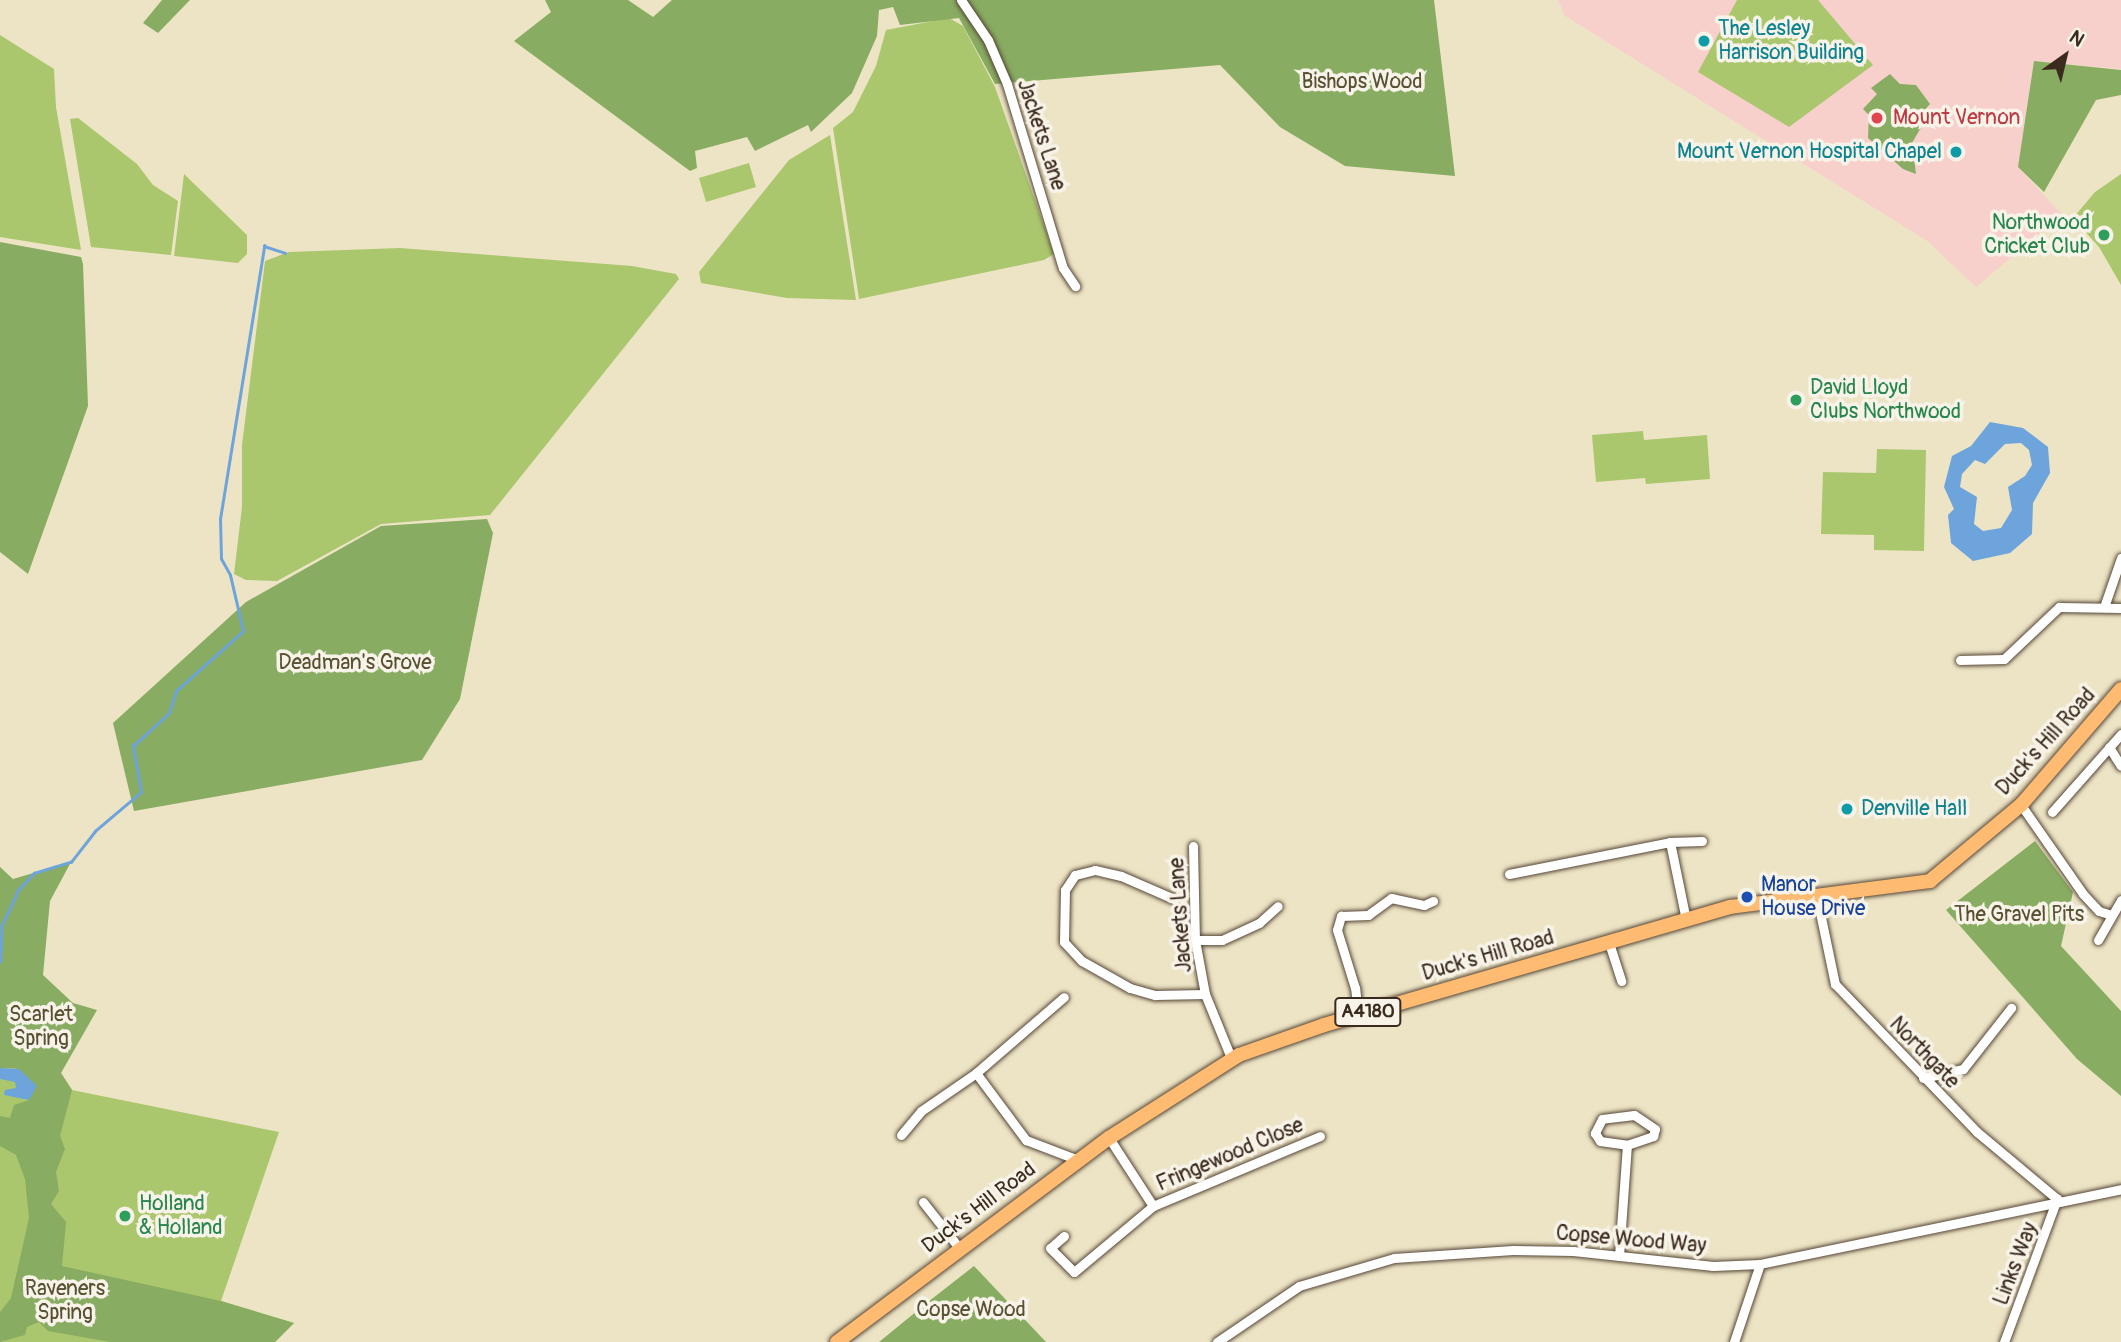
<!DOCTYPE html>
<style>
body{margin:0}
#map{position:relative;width:2121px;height:1342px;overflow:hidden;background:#ede4c5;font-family:Pangolin,sans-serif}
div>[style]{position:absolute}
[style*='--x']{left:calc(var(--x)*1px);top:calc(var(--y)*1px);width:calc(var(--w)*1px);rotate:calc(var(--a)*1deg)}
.built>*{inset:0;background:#f7d0cb}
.green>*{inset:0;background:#abc76e}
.forest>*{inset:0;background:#88ac61}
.water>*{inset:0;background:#6da4db}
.stream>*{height:2.5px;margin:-1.25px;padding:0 1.25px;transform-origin:1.25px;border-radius:1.25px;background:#6da4db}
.roads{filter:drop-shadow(0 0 2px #564637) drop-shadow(0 0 2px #564637)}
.street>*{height:9px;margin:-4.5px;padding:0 4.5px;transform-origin:4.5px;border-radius:4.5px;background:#fff}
.primary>*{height:14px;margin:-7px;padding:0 7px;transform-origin:7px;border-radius:7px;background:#ffbb71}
.dots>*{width:19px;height:19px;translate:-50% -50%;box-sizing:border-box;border:4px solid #f7f3e8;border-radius:50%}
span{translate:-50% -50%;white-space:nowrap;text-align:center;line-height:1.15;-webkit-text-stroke:7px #f7f3e8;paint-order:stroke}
.shield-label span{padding:2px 5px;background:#f7f3e8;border:2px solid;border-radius:5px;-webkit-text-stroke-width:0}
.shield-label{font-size:19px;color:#3b2a1e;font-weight:700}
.culture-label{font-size:21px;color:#0d838f}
.left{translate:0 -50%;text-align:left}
.right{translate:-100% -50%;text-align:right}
.park-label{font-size:21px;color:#575132}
.health-label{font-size:21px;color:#be3a42}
.street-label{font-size:21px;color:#3b2a1e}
.leisure-label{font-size:21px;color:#27864d}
.transit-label{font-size:21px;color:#164399}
.north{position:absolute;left:2030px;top:21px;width:70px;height:70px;-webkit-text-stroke:5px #f7f3e8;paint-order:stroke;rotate:34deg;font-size:19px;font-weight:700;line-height:28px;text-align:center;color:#3b2a1e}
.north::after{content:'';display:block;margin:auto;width:24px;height:32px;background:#3b2a1e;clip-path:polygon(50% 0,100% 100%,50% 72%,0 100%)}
</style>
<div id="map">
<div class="built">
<i style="clip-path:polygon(1558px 0,2121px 0,2121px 69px,2034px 61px,2018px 167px,2062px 215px,1976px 287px,1926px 240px,1565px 16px)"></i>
</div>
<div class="green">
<i style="clip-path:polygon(1737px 0,1818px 0,1873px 65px,1789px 127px,1698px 72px)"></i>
<i style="clip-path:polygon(949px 18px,963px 26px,995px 87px,1054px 254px,1044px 260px,859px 299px,833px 128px,853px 112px,876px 66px,886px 30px)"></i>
<i style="clip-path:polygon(0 35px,54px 69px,56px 107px,81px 250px,0 237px)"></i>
<i style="clip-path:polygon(78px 118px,137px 164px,153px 185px,178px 201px,171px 255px,91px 247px,70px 119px)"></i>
<i style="clip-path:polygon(830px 135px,856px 300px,787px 298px,701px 283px,699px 272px,789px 160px)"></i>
<i style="clip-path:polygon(749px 163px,756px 187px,706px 202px,699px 178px)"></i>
<i style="clip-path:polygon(184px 174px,247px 235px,247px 254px,238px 263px,174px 256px)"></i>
<i style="clip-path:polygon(2121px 174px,2121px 285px,2099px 247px,2073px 218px,2095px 192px)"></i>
<i style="clip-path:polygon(400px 248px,632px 266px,676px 274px,679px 279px,490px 515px,381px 524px,277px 581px,246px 580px,234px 574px,242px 507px,242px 445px,265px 261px,289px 252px)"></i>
<i style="clip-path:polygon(1643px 431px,1644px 440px,1707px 435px,1710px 479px,1646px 484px,1645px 478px,1596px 482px,1592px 435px)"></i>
<i style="clip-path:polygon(1877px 449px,1926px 450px,1924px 551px,1874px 550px,1874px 535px,1821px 534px,1823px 472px,1876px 473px)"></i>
<i style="clip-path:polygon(0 1068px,61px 1073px,72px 1090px,279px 1132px,221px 1301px,294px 1323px,275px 1342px,0 1342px)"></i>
</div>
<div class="forest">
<i style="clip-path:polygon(162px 0,190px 0,158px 33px,143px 23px)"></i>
<i style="clip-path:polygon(545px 0,628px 0,653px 17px,672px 0,1434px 0,1455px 176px,1345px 166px,1280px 127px,1220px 65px,995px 84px,959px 18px,900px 25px,893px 7px,879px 10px,877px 36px,852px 93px,811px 132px,808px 125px,755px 151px,747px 137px,695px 151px,697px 168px,690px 171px,514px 41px,551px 12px)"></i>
<i style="clip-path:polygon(2034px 61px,2121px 70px,2121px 95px,2096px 100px,2044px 192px,2018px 167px)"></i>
<i style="clip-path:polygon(1890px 74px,1900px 84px,1916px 85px,1930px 104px,1921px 114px,1923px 124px,1912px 143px,1916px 174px,1903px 169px,1868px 138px,1869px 115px,1863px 109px,1877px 94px,1871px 88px)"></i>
<i style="clip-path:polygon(0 242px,81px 257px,83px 264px,88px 406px,28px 574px,0 552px)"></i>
<i style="clip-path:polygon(487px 519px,493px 533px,460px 699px,422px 760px,134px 811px,113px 723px,246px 602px,381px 526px)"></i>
<i style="clip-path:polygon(2035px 841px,2073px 892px,2061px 946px,2121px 1011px,2121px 1096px,2077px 1059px,1946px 910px)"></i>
<i style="clip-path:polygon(71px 862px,50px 901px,43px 975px,73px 1003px,97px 1010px,61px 1073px,72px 1090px,60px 1136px,65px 1149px,56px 1172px,59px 1191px,51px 1204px,66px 1222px,62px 1266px,221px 1301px,294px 1323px,275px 1342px,110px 1342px,48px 1331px,39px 1322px,27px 1327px,25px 1335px,0 1342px,0 1312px,11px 1298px,29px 1218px,25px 1179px,16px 1155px,0 1146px,0 1116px,10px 1118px,14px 1105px,29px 1100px,19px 1069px,0 1068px,0 867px,13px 879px)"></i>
<i style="clip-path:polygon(974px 1266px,1046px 1342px,879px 1342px,933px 1298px)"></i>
</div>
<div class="water">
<i style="clip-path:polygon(evenodd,1990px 422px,2023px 428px,2048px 447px,2050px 473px,2033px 503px,2032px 534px,2010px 553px,1973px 561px,1951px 543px,1948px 515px,1954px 509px,1944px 487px,1952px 456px,1971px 446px,1990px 422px,2021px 443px,2029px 450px,2032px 465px,2025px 476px,2008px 487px,2012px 510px,2001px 528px,1983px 531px,1974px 524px,1977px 497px,1960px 487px,1962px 474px,1975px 460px,1985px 464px,2005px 444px,2021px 443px)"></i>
<i style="clip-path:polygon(0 1068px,19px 1069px,37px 1086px,29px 1100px,4px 1095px,5px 1090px,16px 1088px,15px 1082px,0 1079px)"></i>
</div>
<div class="stream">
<i style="--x:0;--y:962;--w:37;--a:-87"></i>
<i style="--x:2;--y:925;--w:40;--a:-65"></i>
<i style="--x:19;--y:889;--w:22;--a:-47"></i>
<i style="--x:34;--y:873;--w:39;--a:-17"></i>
<i style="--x:71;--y:862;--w:39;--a:-52"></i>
<i style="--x:95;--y:831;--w:60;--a:-40.3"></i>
<i style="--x:141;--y:792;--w:47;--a:-99.9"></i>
<i style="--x:133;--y:746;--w:49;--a:-42.5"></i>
<i style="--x:169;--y:713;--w:23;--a:-72"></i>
<i style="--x:176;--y:691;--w:90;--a:-41.8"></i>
<i style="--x:243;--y:631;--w:57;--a:-103.1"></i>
<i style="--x:230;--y:575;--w:18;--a:-119"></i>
<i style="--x:221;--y:559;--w:40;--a:-91.4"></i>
<i style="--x:220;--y:519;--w:277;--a:-80.8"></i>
<i style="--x:264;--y:246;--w:22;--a:18"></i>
</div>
<div class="roads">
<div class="street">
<i style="--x:961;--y:0;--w:48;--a:56"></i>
<i style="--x:988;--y:40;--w:48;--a:66.6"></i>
<i style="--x:1007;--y:84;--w:192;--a:73.1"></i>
<i style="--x:1063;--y:268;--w:22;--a:56"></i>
<i style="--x:2104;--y:607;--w:52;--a:-70.9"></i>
<i style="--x:1960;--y:660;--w:44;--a:-1.3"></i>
<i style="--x:2004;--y:659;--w:76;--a:-43.4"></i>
<i style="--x:2059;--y:607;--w:62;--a:0.9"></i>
<i style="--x:2109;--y:747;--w:22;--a:58"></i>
<i style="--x:2021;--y:805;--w:108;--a:55.1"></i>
<i style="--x:2083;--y:894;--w:23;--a:47"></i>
<i style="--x:2099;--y:911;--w:13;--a:18"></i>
<i style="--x:2052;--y:812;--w:104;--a:-48.5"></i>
<i style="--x:1670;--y:842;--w:80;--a:78.4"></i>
<i style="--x:1193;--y:846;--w:94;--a:88.8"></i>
<i style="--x:1195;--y:940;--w:55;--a:79.5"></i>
<i style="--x:1205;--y:994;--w:71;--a:67.8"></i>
<i style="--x:1509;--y:874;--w:164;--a:-11.2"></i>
<i style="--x:1670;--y:842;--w:32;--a:-2"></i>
<i style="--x:1817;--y:898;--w:88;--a:78.2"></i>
<i style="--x:1835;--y:984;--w:205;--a:46.2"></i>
<i style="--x:1977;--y:1132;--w:104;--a:39.9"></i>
<i style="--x:1174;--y:899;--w:58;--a:-156.5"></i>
<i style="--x:1121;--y:876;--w:27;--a:-167"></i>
<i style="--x:1095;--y:870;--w:21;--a:166"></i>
<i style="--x:1075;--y:875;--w:18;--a:124"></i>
<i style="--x:1065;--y:890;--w:52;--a:91.1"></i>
<i style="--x:1064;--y:942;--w:26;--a:47"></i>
<i style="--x:1082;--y:961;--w:55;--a:29.4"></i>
<i style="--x:1130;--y:988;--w:26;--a:16"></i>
<i style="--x:1155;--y:995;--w:50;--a:-1.1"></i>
<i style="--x:1195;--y:940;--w:27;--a:0"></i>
<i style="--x:1222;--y:940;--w:41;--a:-24.7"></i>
<i style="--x:1259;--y:923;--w:25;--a:-42"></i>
<i style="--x:2098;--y:940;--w:46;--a:-60.1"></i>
<i style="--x:1609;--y:943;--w:40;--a:72"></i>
<i style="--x:1358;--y:1015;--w:27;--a:-96"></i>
<i style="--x:1355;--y:988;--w:61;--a:-107.2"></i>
<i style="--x:1337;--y:930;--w:15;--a:-74"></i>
<i style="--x:1341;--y:916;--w:27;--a:-2"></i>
<i style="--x:1368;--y:915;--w:29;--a:-36"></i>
<i style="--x:1391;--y:898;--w:34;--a:12"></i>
<i style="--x:1424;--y:905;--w:10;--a:-24"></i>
<i style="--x:976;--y:1073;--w:84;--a:53.3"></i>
<i style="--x:1026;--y:1140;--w:56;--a:21"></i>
<i style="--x:1923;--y:1078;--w:41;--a:-12.7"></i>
<i style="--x:1963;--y:1069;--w:78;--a:-51.8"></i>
<i style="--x:901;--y:1135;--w:31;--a:-50"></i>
<i style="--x:921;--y:1111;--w:67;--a:-34.6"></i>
<i style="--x:976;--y:1073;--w:116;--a:-40.8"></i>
<i style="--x:1109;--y:1138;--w:81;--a:57.1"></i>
<i style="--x:923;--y:1202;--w:60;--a:51.8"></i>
<i style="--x:1064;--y:1236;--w:18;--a:139"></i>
<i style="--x:1050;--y:1248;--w:34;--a:45"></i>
<i style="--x:1074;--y:1272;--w:103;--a:-39.9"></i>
<i style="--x:1153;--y:1206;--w:181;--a:-22.7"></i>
<i style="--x:1619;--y:1256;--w:111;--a:-85.9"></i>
<i style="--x:1627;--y:1145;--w:28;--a:-19"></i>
<i style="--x:1653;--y:1136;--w:7;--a:-74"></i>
<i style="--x:1655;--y:1129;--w:25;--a:-146"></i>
<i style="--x:1634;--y:1115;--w:32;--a:173"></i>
<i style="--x:1602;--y:1119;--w:16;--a:117"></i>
<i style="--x:1595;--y:1133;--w:9;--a:58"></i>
<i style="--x:1600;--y:1141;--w:27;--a:8"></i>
<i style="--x:1217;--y:1342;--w:99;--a:-34.3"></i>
<i style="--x:1299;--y:1286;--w:99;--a:-16.4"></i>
<i style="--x:1394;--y:1258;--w:119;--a:-3.8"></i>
<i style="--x:1513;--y:1250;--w:60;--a:1"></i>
<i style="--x:1573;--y:1251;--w:141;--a:6.1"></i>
<i style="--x:1713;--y:1266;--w:47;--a:-2.4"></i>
<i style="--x:1760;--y:1264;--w:369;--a:-11.7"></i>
<i style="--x:1734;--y:1342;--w:82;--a:-71.6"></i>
<i style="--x:2004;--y:1342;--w:153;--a:-69.7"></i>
</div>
<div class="primary">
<i style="--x:837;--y:1342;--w:340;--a:-36.9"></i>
<i style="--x:1109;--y:1138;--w:154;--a:-32.6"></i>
<i style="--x:1239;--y:1055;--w:90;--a:-19.4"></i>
<i style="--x:1324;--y:1025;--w:423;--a:-16.2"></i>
<i style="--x:1730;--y:907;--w:202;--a:-7.4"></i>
<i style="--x:1930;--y:881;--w:119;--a:-39.9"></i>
<i style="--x:2021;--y:805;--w:153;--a:-49.2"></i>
</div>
</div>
<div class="dots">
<i style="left:1704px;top:41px;background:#0f9aa8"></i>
<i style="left:1877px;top:118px;background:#e0444e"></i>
<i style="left:1956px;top:152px;background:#0f9aa8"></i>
<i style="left:2104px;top:235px;background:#2e9e5b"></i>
<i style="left:1796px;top:400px;background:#2e9e5b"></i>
<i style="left:1847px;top:809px;background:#0f9aa8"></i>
<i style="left:1747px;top:897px;background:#1a4fb4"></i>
<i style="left:125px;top:1216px;background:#2e9e5b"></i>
</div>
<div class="shield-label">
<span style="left:1368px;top:1012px">A4180</span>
</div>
<div class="culture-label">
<span class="left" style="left:1718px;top:41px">The Lesley<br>Harrison Building</span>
<span class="right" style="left:1942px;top:152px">Mount Vernon Hospital Chapel</span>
<span class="left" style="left:1861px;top:809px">Denville Hall</span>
</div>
<div class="park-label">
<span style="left:1362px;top:82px">Bishops Wood</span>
<span style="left:355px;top:663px">Deadman's Grove</span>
<span style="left:2019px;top:915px">The Gravel Pits</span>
<span style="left:41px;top:1027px">Scarlet<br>Spring</span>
<span style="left:65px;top:1301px">Raveners<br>Spring</span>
<span style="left:971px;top:1310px">Copse Wood</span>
</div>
<div class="health-label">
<span class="left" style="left:1893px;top:118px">Mount Vernon</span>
</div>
<div class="street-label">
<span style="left:1041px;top:135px;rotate:72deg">Jackets Lane</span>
<span style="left:2046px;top:742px;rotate:-48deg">Duck's Hill Road</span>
<span style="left:1181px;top:915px;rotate:-94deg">Jackets Lane</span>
<span style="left:1488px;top:956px;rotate:-16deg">Duck's Hill Road</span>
<span style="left:1924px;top:1053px;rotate:46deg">Northgate</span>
<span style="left:1230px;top:1155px;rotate:-23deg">Fringewood Close</span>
<span style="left:979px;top:1208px;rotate:-37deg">Duck's Hill Road</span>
<span style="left:1631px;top:1240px;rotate:5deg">Copse Wood Way</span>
<span style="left:2016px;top:1264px;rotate:-69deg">Links Way</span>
</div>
<div class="leisure-label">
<span class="right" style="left:2090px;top:235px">Northwood<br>Cricket Club</span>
<span class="left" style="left:1810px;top:400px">David Lloyd<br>Clubs Northwood</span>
<span class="left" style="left:139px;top:1216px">Holland<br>&amp; Holland</span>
</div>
<div class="transit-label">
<span class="left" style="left:1761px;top:897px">Manor<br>House Drive</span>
</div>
<div class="north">N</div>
</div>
